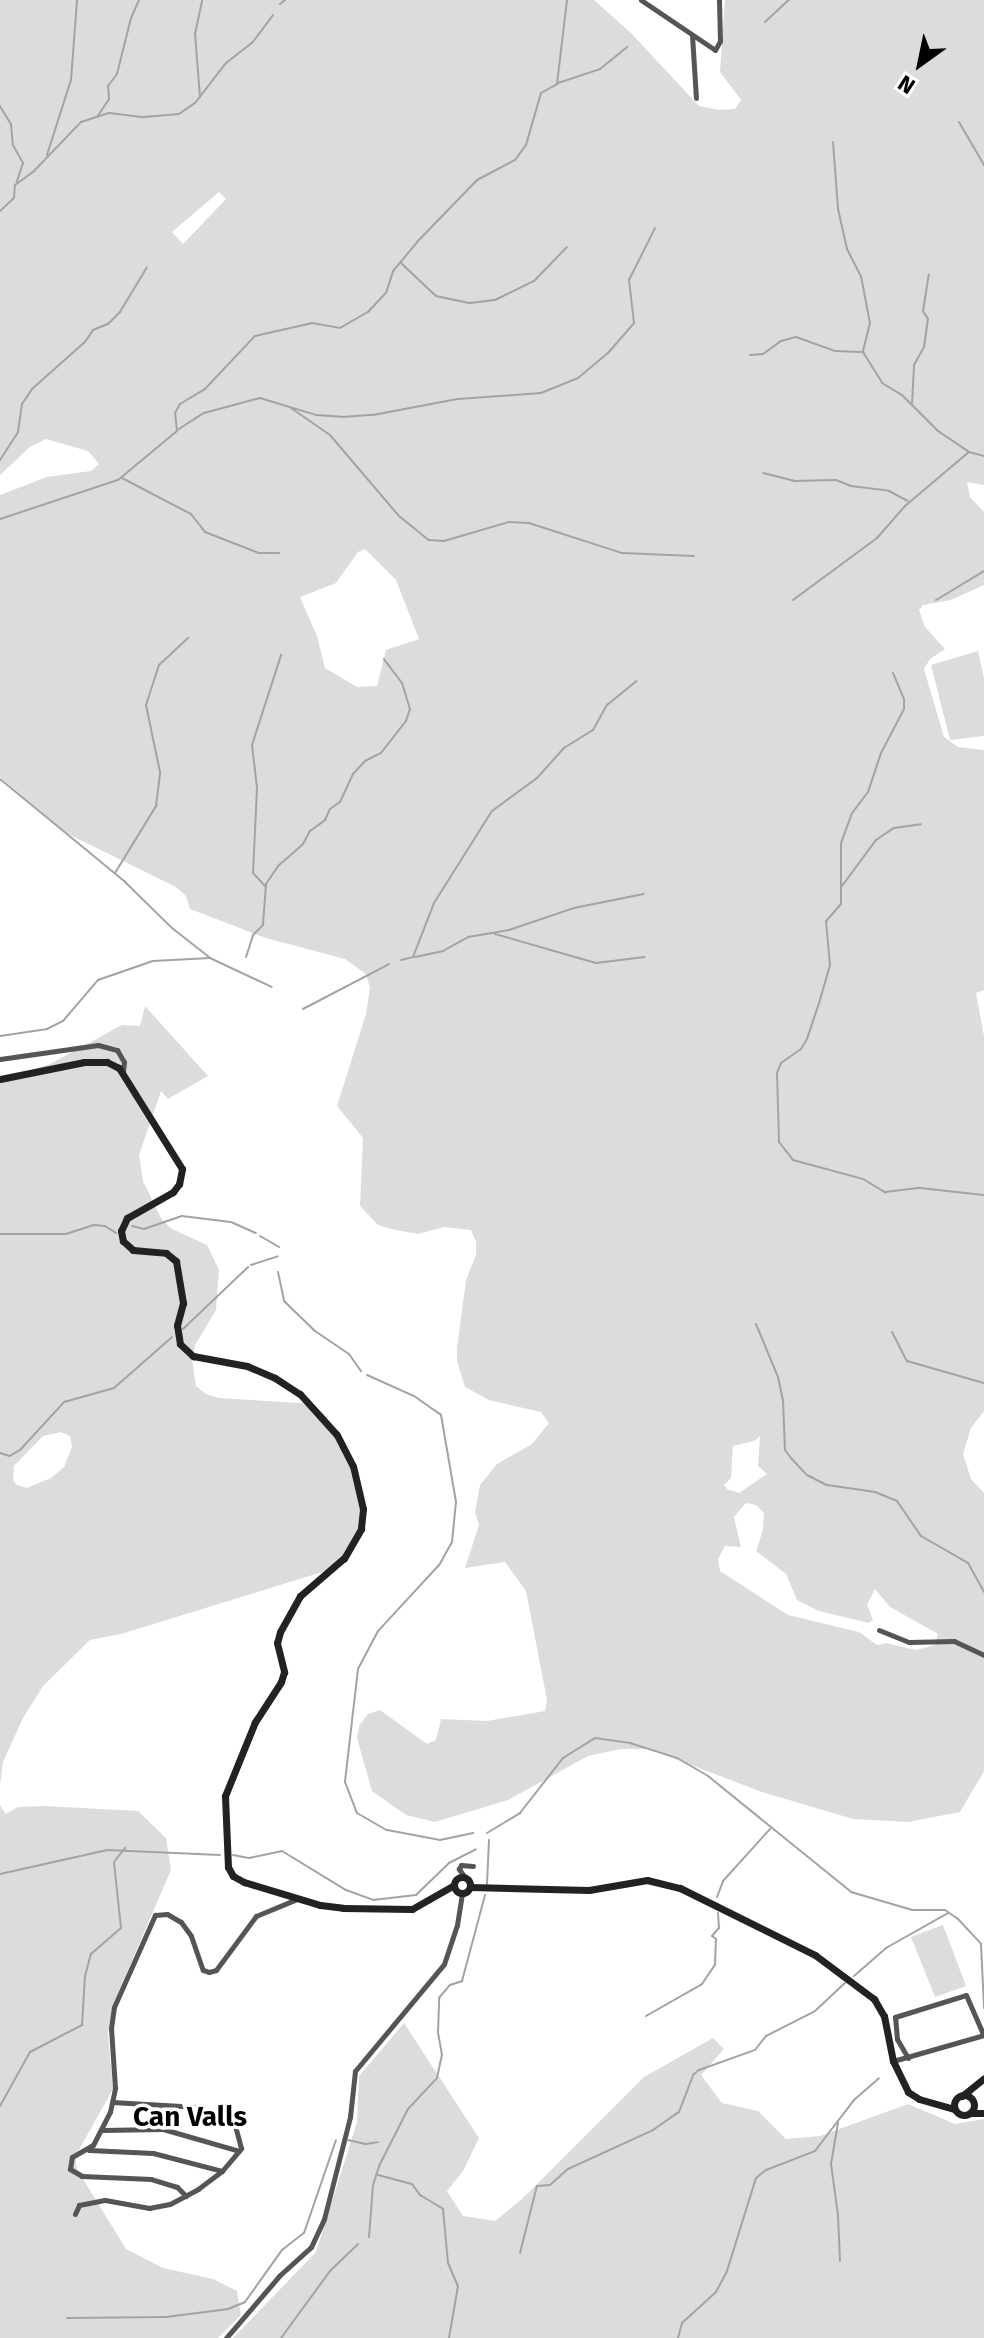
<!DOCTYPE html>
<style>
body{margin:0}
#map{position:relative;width:984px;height:2338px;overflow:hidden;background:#fff;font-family:"Fira Sans",sans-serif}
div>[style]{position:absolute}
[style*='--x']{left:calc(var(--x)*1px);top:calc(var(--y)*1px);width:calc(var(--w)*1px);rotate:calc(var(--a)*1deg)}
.green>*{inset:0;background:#dcdcdc}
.stream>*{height:2px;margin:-1px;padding:0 1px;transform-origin:1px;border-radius:1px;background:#a3a3a3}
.street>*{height:5px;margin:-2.5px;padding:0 2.5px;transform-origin:2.5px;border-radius:2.5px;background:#555}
.secondary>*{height:7px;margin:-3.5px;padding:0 3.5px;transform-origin:3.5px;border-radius:3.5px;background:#222}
.secondary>.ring{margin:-3.5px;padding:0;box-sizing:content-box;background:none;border:7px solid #222;border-radius:50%}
span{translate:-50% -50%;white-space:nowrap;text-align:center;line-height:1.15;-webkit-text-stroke:7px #fff;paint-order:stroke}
.neighbourhood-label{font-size:28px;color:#000;font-weight:700}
.north{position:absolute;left:880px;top:24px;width:80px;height:80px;-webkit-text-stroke:6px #fff;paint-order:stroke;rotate:213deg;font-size:22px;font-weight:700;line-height:32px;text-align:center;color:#000}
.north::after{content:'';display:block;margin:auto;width:28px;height:36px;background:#000;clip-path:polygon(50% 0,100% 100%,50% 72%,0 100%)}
</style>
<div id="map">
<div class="green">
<i style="clip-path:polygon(evenodd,0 0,594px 0,631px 33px,699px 106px,719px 110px,735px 109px,741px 100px,720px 72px,725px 0,984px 0,984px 485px,967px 482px,970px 497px,984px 512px,984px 585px,951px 600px,923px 605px,919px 610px,925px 627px,945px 649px,930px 659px,924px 669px,944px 737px,958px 747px,984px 750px,984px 990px,976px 993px,984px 1036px,984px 1411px,971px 1428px,963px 1454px,971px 1479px,984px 1493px,984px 1771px,960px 1812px,908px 1822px,853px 1819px,762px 1792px,649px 1749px,621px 1749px,588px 1756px,508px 1800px,435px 1822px,406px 1815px,372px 1791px,357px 1738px,359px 1726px,368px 1714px,380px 1710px,427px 1744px,436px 1740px,441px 1719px,487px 1721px,545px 1711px,547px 1700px,526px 1591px,505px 1562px,465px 1568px,479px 1525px,475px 1512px,480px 1485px,497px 1464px,532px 1444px,549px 1423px,541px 1412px,489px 1400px,465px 1387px,457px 1361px,457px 1348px,466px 1280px,476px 1255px,476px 1242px,471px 1230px,444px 1227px,418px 1234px,391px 1229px,378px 1225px,360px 1206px,363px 1138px,337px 1106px,366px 1014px,370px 988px,366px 974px,345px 959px,266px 938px,190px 909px,186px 896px,176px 887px,66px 833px,0 777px,0 495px,47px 477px,91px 471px,99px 464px,88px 451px,46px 439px,30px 447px,0 475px,0 0,219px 192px,226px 199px,183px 244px,172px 232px,219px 192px,0 0,365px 549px,396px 580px,419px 639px,386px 650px,377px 686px,357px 687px,325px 668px,317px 636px,300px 597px,336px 583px,358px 552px,365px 549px,0 0,760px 1436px,758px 1466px,767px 1474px,739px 1493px,727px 1489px,724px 1485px,731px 1478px,733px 1446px,754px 1441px,760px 1436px,0 0,746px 1503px,756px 1505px,764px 1513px,763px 1530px,756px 1551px,786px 1574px,797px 1600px,819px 1611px,869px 1623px,873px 1620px,867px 1605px,875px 1589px,890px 1607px,938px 1634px,935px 1645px,916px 1650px,886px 1643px,877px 1645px,859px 1632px,788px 1615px,720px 1571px,718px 1559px,725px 1546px,741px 1547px,734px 1517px,746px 1503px)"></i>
<i style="clip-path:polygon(978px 651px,984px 678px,984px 736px,950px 740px,931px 665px)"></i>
<i style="clip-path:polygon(evenodd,145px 1006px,208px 1076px,168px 1099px,161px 1091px,139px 1155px,143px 1181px,161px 1218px,170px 1228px,207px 1245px,219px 1270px,216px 1310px,195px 1345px,192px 1359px,196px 1386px,206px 1394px,219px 1398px,300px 1403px,313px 1405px,324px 1414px,339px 1437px,363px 1501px,357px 1541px,329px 1569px,316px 1574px,121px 1634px,90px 1640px,43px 1686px,23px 1718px,3px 1762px,0 1785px,0 1080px,50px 1064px,122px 1025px,140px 1026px,145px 1006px,61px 1432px,70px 1436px,72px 1447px,64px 1467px,51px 1478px,27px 1488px,17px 1485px,13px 1480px,14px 1466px,43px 1436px,61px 1432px)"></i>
<i style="clip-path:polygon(0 1805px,6px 1814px,18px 1807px,45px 1806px,138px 1811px,166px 1838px,171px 1870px,112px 2007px,108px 2034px,113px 2089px,75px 2157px,77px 2169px,126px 2249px,163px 2268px,213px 2279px,237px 2291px,241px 2315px,218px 2338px,0 2338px)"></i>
<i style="clip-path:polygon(943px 1925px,966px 1986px,935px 1997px,911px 1937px)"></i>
<i style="clip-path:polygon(404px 2023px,479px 2138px,463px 2171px,447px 2191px,463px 2216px,495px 2221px,523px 2198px,644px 2077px,713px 2038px,724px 2049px,701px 2075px,722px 2103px,758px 2111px,786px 2139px,820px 2136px,908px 2104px,955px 2124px,984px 2119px,984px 2338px,233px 2338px,316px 2252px,357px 2122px,359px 2076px)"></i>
</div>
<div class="stream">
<i style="--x:280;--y:4;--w:6;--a:-39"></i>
<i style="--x:765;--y:22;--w:33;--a:-43"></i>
<i style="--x:558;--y:83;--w:44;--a:-18.4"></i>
<i style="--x:600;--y:69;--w:35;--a:-39"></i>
<i style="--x:200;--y:97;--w:63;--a:-94.5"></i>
<i style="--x:195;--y:34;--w:35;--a:-78"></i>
<i style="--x:0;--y:106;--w:21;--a:59"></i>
<i style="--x:11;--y:124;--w:21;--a:85"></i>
<i style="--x:13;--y:145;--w:21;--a:61"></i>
<i style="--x:23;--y:163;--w:20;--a:108"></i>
<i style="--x:97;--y:117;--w:22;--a:-56"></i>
<i style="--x:109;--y:99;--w:13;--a:-94"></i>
<i style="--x:108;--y:86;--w:15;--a:-53"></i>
<i style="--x:117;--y:74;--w:58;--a:-76"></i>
<i style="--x:131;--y:18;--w:20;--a:-66"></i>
<i style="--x:959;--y:122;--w:50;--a:59.8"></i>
<i style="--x:833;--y:142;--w:67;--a:85.7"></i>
<i style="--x:838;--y:209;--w:41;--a:77.3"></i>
<i style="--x:847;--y:249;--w:30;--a:63"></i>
<i style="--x:861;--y:276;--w:48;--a:79.2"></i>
<i style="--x:870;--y:323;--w:30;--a:104"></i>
<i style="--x:863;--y:352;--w:36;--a:58"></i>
<i style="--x:882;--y:383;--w:23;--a:31"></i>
<i style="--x:902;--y:395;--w:51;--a:45"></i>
<i style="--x:938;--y:431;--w:37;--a:34"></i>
<i style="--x:969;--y:452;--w:16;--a:15"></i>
<i style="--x:47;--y:155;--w:79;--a:-72.3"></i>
<i style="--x:71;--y:80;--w:80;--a:-85.7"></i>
<i style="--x:0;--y:211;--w:19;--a:-43"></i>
<i style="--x:14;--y:198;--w:13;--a:-86"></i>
<i style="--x:15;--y:185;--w:24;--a:-36"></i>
<i style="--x:34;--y:171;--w:68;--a:-46.2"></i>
<i style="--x:81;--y:122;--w:29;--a:-18"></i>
<i style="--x:109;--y:113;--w:35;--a:7"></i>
<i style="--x:144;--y:117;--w:35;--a:-5"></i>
<i style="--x:179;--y:114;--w:19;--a:-35"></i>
<i style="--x:195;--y:103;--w:51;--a:-52.2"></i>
<i style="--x:226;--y:63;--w:33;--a:-38"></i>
<i style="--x:252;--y:43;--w:35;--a:-53"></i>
<i style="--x:401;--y:263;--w:48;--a:43.3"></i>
<i style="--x:436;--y:296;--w:35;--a:12"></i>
<i style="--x:470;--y:303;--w:25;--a:-7"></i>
<i style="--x:495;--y:300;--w:43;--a:-26"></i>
<i style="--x:534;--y:281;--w:47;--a:-45.9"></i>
<i style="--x:750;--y:355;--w:13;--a:-4"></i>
<i style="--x:763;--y:354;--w:22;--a:-36"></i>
<i style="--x:781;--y:341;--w:16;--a:-15"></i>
<i style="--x:796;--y:337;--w:41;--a:19.7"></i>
<i style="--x:835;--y:351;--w:26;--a:2"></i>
<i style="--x:912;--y:404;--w:39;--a:-87"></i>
<i style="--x:914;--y:365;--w:21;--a:-61"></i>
<i style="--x:924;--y:347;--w:28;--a:-82"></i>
<i style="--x:928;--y:319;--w:9;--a:-122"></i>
<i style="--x:923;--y:311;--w:37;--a:-81"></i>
<i style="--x:291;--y:408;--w:47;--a:34.7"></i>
<i style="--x:330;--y:435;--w:106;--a:49.6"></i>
<i style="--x:399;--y:516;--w:38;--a:39"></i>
<i style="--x:429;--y:540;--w:15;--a:4"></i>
<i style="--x:444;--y:541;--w:68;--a:-16.3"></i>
<i style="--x:509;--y:522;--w:20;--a:3"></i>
<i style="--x:529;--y:523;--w:98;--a:17.9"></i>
<i style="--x:622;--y:553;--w:72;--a:2.4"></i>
<i style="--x:179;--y:429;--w:30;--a:-33"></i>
<i style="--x:204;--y:413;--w:58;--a:-15"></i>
<i style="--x:260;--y:398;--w:59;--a:16.9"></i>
<i style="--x:316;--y:415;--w:26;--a:4"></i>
<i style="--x:342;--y:417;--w:31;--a:-4"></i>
<i style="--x:373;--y:415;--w:86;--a:-10.7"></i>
<i style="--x:458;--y:399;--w:83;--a:-4.1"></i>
<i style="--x:541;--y:393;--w:40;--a:-22"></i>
<i style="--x:578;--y:378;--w:39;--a:-40"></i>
<i style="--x:608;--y:353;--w:40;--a:-49"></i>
<i style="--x:634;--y:323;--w:43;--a:-96.6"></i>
<i style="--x:629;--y:280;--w:58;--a:-63.4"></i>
<i style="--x:0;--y:460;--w:33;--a:-57"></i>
<i style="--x:18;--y:432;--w:28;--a:-82"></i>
<i style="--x:22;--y:404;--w:18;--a:-56"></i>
<i style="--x:32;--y:389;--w:71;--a:-41.6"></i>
<i style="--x:85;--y:342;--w:14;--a:-56"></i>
<i style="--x:93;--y:330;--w:16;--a:-22"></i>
<i style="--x:108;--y:324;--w:17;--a:-45"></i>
<i style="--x:120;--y:312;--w:52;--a:-59"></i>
<i style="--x:763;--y:473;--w:32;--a:14"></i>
<i style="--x:794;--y:481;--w:42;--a:-1.4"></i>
<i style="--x:836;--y:480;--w:16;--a:22"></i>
<i style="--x:851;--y:486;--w:38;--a:7"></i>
<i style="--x:889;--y:491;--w:21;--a:28"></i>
<i style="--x:122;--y:478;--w:78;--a:27.6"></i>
<i style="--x:191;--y:514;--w:23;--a:52"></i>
<i style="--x:205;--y:532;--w:58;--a:21.3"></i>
<i style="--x:259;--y:553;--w:20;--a:0"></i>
<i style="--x:0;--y:519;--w:124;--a:-18.3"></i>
<i style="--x:118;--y:480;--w:77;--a:-39.7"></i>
<i style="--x:177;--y:431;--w:18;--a:-96"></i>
<i style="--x:175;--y:413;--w:10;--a:-61"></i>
<i style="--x:180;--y:404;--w:29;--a:-31"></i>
<i style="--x:205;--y:389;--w:73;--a:-46.7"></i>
<i style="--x:255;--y:336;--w:58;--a:-12.8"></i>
<i style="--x:312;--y:323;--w:28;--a:10"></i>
<i style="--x:340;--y:328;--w:32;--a:-30"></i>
<i style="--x:368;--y:312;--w:26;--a:-47"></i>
<i style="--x:386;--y:293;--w:23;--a:-72"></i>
<i style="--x:393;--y:271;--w:38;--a:-50"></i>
<i style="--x:417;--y:242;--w:86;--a:-45.9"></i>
<i style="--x:477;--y:180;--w:43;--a:-27.8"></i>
<i style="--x:515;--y:160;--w:19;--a:-54"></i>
<i style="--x:526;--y:145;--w:54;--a:-73.9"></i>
<i style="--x:541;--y:93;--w:18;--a:-29"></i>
<i style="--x:557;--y:84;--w:85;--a:-83.2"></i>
<i style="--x:793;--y:600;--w:104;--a:-36.4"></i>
<i style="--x:877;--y:538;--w:43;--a:-48.8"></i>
<i style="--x:905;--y:506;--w:84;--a:-40.2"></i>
<i style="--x:936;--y:600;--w:56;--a:-31.1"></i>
<i style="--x:893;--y:673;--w:28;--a:67"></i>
<i style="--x:904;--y:699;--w:10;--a:90"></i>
<i style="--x:904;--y:709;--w:50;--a:117.6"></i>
<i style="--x:881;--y:753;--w:41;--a:108.4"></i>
<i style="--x:868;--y:792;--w:26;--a:127"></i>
<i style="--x:852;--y:813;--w:32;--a:110"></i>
<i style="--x:841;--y:843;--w:61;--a:90"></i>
<i style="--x:841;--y:904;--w:23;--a:131"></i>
<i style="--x:826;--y:921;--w:44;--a:84.8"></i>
<i style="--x:830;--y:965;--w:36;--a:106"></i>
<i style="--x:820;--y:1000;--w:41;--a:108.4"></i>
<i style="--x:807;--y:1039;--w:12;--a:121"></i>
<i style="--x:801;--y:1049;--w:24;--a:145"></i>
<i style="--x:781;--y:1063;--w:11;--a:112"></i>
<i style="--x:777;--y:1073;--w:69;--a:88.3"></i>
<i style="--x:779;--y:1142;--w:23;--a:52"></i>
<i style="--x:793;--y:1160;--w:73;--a:15.2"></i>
<i style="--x:863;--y:1179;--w:26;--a:31"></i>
<i style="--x:885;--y:1192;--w:35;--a:-7"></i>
<i style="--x:920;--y:1188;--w:64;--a:6.2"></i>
<i style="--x:0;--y:779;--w:161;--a:39.4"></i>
<i style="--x:124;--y:881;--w:67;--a:44.4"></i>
<i style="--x:172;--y:928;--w:47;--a:38.1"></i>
<i style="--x:115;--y:873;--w:79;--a:-58.5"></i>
<i style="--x:156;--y:806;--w:34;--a:-83"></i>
<i style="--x:160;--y:772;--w:68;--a:-101.8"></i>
<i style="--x:146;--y:705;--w:42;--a:-72"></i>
<i style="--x:159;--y:665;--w:40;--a:-43"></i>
<i style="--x:842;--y:886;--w:57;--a:-53.5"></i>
<i style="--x:876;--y:840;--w:22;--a:-34"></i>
<i style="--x:894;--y:828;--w:27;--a:-8"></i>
<i style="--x:266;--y:887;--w:19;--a:-133"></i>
<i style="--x:253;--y:873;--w:85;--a:-87.3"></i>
<i style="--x:257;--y:788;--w:43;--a:-96.6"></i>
<i style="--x:252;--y:745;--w:95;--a:-72.1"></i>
<i style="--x:495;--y:934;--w:105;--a:16"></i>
<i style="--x:596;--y:963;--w:49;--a:-7"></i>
<i style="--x:246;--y:957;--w:23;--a:-72"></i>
<i style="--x:253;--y:935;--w:14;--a:-45"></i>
<i style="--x:263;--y:925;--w:41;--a:-85.8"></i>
<i style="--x:266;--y:884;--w:22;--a:-56"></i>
<i style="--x:278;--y:866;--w:33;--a:-41"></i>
<i style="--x:303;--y:844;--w:15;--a:-62"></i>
<i style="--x:310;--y:831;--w:19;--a:-36"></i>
<i style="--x:325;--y:820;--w:12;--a:-66"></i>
<i style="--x:330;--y:809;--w:12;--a:-35"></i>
<i style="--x:340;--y:802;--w:31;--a:-65"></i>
<i style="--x:353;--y:774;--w:18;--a:-47"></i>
<i style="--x:365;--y:761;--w:18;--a:-27"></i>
<i style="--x:381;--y:753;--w:41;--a:-52"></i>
<i style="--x:406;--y:721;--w:13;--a:-72"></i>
<i style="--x:410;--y:709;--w:27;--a:-107"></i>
<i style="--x:402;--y:683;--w:30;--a:-127"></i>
<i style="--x:415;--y:957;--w:29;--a:-12"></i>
<i style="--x:443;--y:951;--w:29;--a:-29"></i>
<i style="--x:468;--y:937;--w:42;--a:-9.7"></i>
<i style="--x:509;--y:930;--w:69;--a:-18.7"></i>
<i style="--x:574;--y:908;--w:71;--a:-11.3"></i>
<i style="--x:401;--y:960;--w:12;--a:-14"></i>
<i style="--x:413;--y:957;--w:58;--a:-68.7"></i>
<i style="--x:434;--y:903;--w:109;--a:-57.8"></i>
<i style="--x:492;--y:811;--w:56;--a:-36.3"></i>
<i style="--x:537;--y:778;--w:40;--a:-48"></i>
<i style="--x:564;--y:748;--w:34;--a:-32"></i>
<i style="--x:593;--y:730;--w:29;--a:-61"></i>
<i style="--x:607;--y:705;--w:38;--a:-39"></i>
<i style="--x:303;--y:1009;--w:97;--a:-27.6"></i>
<i style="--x:0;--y:1036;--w:48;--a:-8.5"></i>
<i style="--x:47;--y:1029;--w:18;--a:-27"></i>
<i style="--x:63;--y:1021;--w:54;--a:-49.5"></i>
<i style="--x:98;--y:980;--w:58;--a:-19.1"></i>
<i style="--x:153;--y:961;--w:57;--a:-3"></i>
<i style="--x:210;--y:958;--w:68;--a:25.1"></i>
<i style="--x:132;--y:1226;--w:12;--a:14"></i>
<i style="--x:144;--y:1229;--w:40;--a:-18.9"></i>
<i style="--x:182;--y:1216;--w:49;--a:7"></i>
<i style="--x:231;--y:1222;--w:27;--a:24"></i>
<i style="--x:0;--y:1234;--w:66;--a:0"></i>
<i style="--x:66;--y:1234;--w:29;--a:-18"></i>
<i style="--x:94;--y:1225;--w:11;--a:5"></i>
<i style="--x:105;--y:1226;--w:13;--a:32"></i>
<i style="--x:260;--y:1236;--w:22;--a:30"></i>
<i style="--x:251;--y:1265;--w:28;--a:-18"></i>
<i style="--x:278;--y:1272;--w:30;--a:78"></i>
<i style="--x:284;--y:1301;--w:43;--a:44.1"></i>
<i style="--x:315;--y:1331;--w:41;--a:34.1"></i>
<i style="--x:349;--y:1354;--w:21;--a:55"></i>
<i style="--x:756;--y:1324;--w:57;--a:67.5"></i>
<i style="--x:778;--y:1377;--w:24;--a:78"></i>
<i style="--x:783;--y:1400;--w:50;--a:87.7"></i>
<i style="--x:785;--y:1450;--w:10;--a:53"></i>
<i style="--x:791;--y:1458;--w:23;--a:47"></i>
<i style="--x:807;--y:1475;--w:22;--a:27"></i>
<i style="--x:827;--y:1485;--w:49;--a:8.3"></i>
<i style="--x:875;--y:1492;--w:24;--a:22"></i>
<i style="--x:897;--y:1501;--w:42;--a:55.6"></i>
<i style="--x:921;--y:1536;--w:54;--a:29.9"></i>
<i style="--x:968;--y:1563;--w:33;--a:61"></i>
<i style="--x:183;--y:1329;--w:90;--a:-43.6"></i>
<i style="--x:892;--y:1332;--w:33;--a:63"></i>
<i style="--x:907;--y:1361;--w:80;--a:15.9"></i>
<i style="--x:367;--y:1375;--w:51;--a:24.1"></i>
<i style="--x:414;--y:1396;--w:33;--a:35"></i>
<i style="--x:441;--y:1415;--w:88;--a:80.2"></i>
<i style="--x:456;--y:1502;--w:40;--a:95.7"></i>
<i style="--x:452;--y:1542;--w:26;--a:119"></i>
<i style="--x:439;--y:1565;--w:90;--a:132.7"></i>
<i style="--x:378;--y:1631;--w:43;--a:117.8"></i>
<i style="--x:358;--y:1669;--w:114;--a:96.6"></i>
<i style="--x:345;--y:1782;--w:33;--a:69"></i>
<i style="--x:357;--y:1813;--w:34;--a:30"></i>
<i style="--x:387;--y:1830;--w:54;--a:10.7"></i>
<i style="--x:440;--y:1840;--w:34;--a:-12"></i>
<i style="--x:0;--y:1453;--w:10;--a:17"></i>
<i style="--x:10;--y:1456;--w:13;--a:-32"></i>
<i style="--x:21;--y:1449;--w:64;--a:-47.5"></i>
<i style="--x:64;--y:1402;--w:52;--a:-15.6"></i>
<i style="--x:114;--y:1388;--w:77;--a:-41.3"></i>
<i style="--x:487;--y:1833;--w:39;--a:-31"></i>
<i style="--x:520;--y:1813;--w:70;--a:-52"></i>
<i style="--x:563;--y:1758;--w:38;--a:-32"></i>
<i style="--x:595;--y:1738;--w:35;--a:8"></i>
<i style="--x:630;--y:1743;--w:49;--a:17.7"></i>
<i style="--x:677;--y:1758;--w:36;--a:30"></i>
<i style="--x:708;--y:1776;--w:184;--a:39"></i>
<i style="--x:851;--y:1892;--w:64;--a:16.4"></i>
<i style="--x:912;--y:1910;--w:33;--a:0"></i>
<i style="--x:945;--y:1910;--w:16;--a:35"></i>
<i style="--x:958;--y:1919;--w:34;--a:47"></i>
<i style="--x:981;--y:1944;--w:64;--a:87.3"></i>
<i style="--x:233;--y:1855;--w:16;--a:11"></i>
<i style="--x:249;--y:1858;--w:34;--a:-12"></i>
<i style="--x:282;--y:1851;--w:75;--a:31.4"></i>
<i style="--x:346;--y:1890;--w:29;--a:20"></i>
<i style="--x:373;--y:1900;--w:43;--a:-6.6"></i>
<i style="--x:416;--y:1895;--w:46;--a:-44.1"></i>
<i style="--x:449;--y:1863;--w:30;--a:-27"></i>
<i style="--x:0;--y:1874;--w:110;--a:-12.6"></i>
<i style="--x:107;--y:1850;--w:113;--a:2.5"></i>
<i style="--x:487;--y:1884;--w:44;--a:-87.4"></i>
<i style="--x:717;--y:1897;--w:17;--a:-69"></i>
<i style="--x:723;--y:1881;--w:70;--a:-47.9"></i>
<i style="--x:854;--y:1976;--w:43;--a:-41.2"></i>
<i style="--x:886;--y:1948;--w:71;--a:-29.4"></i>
<i style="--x:646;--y:2016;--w:64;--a:-29.7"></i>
<i style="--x:702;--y:1984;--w:23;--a:-56"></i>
<i style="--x:715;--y:1965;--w:26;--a:-88"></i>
<i style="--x:716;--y:1939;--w:5;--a:-143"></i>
<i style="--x:712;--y:1936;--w:11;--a:-49"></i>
<i style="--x:719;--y:1928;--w:15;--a:-94"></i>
<i style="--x:0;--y:2106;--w:62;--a:-60.9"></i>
<i style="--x:30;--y:2052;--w:59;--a:-27.4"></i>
<i style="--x:82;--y:2025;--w:49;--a:-86.5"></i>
<i style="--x:85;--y:1976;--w:23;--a:-75"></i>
<i style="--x:91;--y:1954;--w:40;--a:-41"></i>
<i style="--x:121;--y:1928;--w:66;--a:-96.1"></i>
<i style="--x:114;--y:1862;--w:18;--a:-52"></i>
<i style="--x:838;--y:2123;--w:42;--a:99.7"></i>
<i style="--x:831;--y:2164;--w:51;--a:82.2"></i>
<i style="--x:838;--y:2215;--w:46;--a:87.5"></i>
<i style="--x:348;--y:2140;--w:18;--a:13"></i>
<i style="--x:366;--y:2144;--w:12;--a:-9"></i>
<i style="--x:378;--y:2175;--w:35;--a:15"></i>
<i style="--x:412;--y:2184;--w:14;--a:54"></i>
<i style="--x:420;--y:2195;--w:27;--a:31"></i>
<i style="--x:443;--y:2209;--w:54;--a:84.7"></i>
<i style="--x:448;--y:2263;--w:25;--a:67"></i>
<i style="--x:458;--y:2286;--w:53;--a:99.8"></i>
<i style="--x:369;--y:2237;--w:52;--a:-85.6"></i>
<i style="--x:373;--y:2185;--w:22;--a:-72"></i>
<i style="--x:380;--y:2164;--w:62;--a:-63"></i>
<i style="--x:408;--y:2109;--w:42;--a:-46.9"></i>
<i style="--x:437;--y:2078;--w:24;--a:-78"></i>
<i style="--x:442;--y:2055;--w:22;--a:-100"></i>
<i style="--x:438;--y:2033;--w:35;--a:-88"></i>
<i style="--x:439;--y:1998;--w:17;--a:-50"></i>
<i style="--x:450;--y:1985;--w:13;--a:-18"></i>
<i style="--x:462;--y:1981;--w:89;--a:-75"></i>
<i style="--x:520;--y:2253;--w:69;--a:-75.8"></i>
<i style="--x:537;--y:2186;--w:13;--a:-4"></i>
<i style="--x:550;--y:2185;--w:24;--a:-42"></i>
<i style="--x:568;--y:2169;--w:94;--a:-24.6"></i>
<i style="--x:653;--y:2130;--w:32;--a:-35"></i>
<i style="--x:679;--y:2112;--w:40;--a:-69"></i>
<i style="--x:693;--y:2075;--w:8;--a:-40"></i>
<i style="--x:699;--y:2070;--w:59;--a:-19.7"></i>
<i style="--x:755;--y:2050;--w:18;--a:-52"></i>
<i style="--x:766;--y:2036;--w:55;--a:-27"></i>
<i style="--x:815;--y:2011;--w:42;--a:-43.1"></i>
<i style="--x:67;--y:2318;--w:99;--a:-0.6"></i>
<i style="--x:166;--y:2317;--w:63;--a:-7.4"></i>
<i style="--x:228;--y:2309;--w:18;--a:-22"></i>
<i style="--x:245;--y:2302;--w:64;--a:-54.6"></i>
<i style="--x:282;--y:2250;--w:28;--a:-38"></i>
<i style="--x:304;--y:2233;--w:98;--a:-71"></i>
<i style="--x:281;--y:2338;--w:83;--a:-53.8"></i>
<i style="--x:330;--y:2271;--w:39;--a:-44"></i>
<i style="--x:678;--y:2338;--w:16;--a:-75"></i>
<i style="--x:682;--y:2323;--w:46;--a:-42.4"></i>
<i style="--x:716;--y:2292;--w:24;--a:-62"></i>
<i style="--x:727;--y:2271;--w:97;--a:-72.7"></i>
<i style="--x:756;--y:2178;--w:13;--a:-39"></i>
<i style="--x:766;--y:2170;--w:53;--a:-21.2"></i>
<i style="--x:815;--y:2151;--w:64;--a:-52.6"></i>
<i style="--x:854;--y:2100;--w:33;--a:-41"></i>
</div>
<div class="street">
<i style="--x:641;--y:0;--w:89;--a:34"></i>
<i style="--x:715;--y:50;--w:10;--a:-61"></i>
<i style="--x:720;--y:41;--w:41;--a:-91.4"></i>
<i style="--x:692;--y:35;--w:63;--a:86.4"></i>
<i style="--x:0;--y:1059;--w:99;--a:-8.1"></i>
<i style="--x:98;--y:1045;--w:20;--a:15"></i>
<i style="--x:117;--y:1050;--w:14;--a:60"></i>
<i style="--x:124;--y:1062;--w:10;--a:96"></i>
<i style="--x:879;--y:1630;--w:32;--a:22"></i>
<i style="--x:909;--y:1642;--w:45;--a:-1.3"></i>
<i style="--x:954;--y:1641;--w:33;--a:25"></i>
<i style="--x:464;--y:1876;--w:9;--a:-126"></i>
<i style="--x:459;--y:1869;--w:4;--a:-63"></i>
<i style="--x:461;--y:1865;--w:12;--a:5"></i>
<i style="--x:908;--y:2058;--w:22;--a:-120"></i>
<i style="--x:897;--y:2039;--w:22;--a:-95"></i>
<i style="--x:895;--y:2017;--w:74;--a:-17.2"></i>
<i style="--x:966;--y:1995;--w:43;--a:66.4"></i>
<i style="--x:893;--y:2061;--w:95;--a:-15.9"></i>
<i style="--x:102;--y:2130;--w:61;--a:-0.9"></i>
<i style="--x:163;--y:2129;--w:79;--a:16.1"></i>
<i style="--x:89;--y:2150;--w:64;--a:2.7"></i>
<i style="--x:153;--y:2153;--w:71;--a:14.6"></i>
<i style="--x:186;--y:2196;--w:13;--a:-135"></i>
<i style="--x:177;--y:2187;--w:27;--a:-163"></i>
<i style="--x:151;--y:2179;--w:69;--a:-177.5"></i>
<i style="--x:82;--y:2176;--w:14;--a:-150"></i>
<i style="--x:70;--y:2169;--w:12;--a:-81"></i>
<i style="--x:72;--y:2157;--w:24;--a:-30"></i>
<i style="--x:93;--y:2145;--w:37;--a:-63"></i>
<i style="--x:110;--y:2112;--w:25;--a:-78"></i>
<i style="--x:115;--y:2088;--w:60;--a:-93.8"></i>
<i style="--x:111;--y:2028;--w:21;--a:-82"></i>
<i style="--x:114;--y:2007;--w:101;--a:-66"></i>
<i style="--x:155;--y:1915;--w:12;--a:-5"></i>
<i style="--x:167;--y:1914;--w:16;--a:30"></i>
<i style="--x:181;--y:1922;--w:17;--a:54"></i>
<i style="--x:191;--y:1936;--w:36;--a:71"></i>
<i style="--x:203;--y:1970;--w:6;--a:18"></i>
<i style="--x:209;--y:1972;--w:7;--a:-16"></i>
<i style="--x:216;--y:1970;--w:67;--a:-53.5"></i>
<i style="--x:256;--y:1916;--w:44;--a:-22.5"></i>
<i style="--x:75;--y:2214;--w:10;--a:-66"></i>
<i style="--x:79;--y:2205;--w:26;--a:-11"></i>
<i style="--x:105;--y:2200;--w:45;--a:10.3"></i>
<i style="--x:149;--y:2208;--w:21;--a:-11"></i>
<i style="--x:170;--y:2204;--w:32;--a:-28"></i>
<i style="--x:198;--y:2189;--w:30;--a:-37"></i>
<i style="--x:222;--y:2171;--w:30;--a:-50"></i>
<i style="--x:241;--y:2148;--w:23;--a:-105"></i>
<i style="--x:235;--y:2126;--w:33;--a:-159"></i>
<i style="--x:204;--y:2114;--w:9;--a:-131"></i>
<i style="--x:198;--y:2107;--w:86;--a:-176.7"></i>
<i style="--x:226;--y:2338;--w:83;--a:-49.4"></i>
<i style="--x:280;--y:2275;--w:42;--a:-42.1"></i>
<i style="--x:311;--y:2247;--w:31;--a:-65"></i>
<i style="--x:324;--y:2219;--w:105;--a:-75.7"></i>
<i style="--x:350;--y:2117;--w:46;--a:-83.8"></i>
<i style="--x:355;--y:2071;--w:139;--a:-50.2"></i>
<i style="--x:444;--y:1964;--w:41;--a:-71.6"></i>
<i style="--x:457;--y:1925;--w:32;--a:-81"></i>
</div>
<div class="secondary">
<i style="--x:0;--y:1079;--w:86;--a:-11.4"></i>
<i style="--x:84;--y:1062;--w:23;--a:0"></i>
<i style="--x:107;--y:1062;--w:13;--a:27"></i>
<i style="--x:119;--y:1068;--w:119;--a:58"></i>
<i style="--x:182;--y:1169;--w:15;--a:101"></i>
<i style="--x:179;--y:1184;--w:10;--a:127"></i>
<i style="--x:173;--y:1192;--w:53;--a:150.5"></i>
<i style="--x:127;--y:1218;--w:14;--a:115"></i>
<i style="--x:121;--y:1231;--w:10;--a:79"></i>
<i style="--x:123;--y:1241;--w:13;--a:42"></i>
<i style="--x:133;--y:1250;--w:33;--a:5"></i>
<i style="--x:166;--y:1253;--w:13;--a:39"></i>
<i style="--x:176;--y:1261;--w:43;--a:80.5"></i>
<i style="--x:183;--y:1303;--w:23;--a:105"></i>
<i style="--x:177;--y:1325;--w:19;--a:81"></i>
<i style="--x:180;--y:1344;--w:18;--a:43"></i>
<i style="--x:193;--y:1356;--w:55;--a:10.5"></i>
<i style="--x:247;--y:1366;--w:30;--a:23"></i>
<i style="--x:275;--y:1378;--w:30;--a:33"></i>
<i style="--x:300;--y:1394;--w:55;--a:47.9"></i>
<i style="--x:337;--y:1435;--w:35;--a:63"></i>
<i style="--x:353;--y:1466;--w:44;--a:76.9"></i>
<i style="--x:363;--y:1509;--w:20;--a:96"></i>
<i style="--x:361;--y:1529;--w:34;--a:120"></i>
<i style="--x:344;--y:1558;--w:58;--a:139.2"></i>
<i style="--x:300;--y:1596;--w:41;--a:119.1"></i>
<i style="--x:280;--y:1632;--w:11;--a:105"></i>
<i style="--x:277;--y:1643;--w:30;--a:76"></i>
<i style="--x:284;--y:1672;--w:10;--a:107"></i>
<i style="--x:281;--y:1682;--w:48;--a:123"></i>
<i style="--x:255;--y:1722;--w:80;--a:112.1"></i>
<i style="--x:225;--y:1796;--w:71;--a:87.6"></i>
<i style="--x:228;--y:1867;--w:10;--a:61"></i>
<i style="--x:233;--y:1876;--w:13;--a:29"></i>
<i style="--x:244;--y:1882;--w:79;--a:16.8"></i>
<i style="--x:320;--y:1905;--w:23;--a:7"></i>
<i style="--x:343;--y:1908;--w:69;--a:0.8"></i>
<i style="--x:412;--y:1909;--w:48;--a:-29.7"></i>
<i class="ring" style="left:454px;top:1877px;width:9px;height:9px"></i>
<i style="--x:470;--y:1887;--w:119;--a:1.4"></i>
<i style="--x:589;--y:1890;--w:59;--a:-9.8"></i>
<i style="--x:647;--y:1880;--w:34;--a:14"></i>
<i style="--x:680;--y:1888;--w:151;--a:26.4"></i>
<i style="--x:815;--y:1955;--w:74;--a:36.7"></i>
<i style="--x:874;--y:1999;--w:20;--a:60"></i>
<i style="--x:884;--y:2016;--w:46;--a:78.7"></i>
<i style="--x:893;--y:2061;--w:34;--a:64"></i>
<i style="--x:908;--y:2092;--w:13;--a:32"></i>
<i style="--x:919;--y:2099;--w:37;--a:16"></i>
<i class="ring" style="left:954px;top:2095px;width:13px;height:13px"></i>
<i style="--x:962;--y:2096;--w:28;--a:-39"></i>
<i style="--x:970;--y:2113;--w:14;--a:0"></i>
</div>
<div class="neighbourhood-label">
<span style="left:190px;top:2117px">Can Valls</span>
</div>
<div class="north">N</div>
</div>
